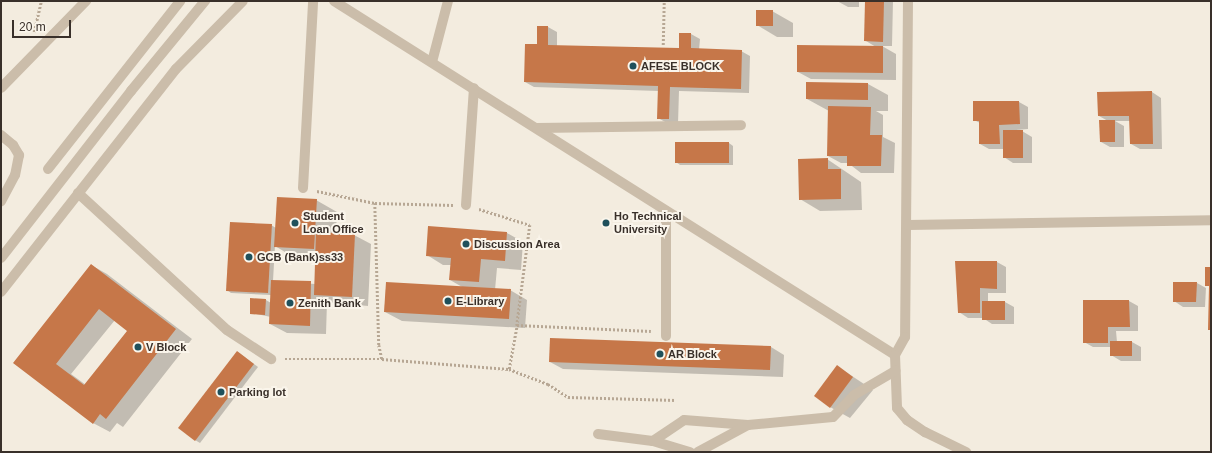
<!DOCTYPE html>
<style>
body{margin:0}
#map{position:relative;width:1212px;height:453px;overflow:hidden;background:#f3ecdf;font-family:Helvetica,sans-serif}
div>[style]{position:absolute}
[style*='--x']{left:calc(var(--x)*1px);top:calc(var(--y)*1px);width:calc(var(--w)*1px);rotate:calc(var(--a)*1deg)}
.shadow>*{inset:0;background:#0003}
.building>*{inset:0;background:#c67749}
.path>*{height:2.5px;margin-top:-1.25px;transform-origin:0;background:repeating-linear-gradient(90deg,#b7a794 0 2px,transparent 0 4px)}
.lane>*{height:10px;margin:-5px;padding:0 5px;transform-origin:5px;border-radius:5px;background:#cbbdaa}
.dots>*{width:11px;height:11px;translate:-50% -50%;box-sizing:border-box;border:2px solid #faf5eb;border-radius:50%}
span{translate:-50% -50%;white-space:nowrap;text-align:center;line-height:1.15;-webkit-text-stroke:4px #faf5eb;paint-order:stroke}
.poi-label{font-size:11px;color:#39302a;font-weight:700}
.left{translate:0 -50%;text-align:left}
.frame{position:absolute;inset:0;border:2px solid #39302a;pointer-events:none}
.scale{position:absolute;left:12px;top:20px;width:59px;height:18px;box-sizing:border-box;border:2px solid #39302a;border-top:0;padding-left:5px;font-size:12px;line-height:14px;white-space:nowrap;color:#39302a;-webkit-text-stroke:3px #faf5eb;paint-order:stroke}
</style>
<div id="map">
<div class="shadow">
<i style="clip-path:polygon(837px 1px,859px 1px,859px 7px,848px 7px)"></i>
<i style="clip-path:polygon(866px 1px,893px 1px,892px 46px,882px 46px,896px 54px,896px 80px,811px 79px,798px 72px,876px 47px,866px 41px)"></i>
<i style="clip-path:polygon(772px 11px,793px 23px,793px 37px,777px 37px,757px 25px)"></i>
<i style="clip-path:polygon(548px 27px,557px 32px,557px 46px,680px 49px,691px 34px,700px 39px,699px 50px,741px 51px,750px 56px,749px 93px,679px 91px,678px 124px,667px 123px,658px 118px,659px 91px,534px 87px,525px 82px,538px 45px)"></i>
<i style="clip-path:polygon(868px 84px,888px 95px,888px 111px,876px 111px,883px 115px,883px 137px,895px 143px,894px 173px,861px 173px,848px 163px,841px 163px,828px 156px,829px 111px,807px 99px)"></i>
<i style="clip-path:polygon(1152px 92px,1161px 98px,1162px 149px,1140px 149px,1131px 144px,1130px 121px,1115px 121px,1124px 126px,1124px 147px,1110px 147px,1101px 142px,1108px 121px,1099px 116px)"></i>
<i style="clip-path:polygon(1019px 102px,1028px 107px,1028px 129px,1006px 131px,1022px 131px,1032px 137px,1032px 163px,1013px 163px,1004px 157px,1004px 149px,989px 149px,980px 144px,980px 123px,974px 120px)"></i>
<i style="clip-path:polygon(729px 143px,733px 146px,733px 165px,680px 165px,676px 162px)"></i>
<i style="clip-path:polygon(827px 159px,861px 182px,862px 210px,820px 211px,800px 199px)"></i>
<i style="clip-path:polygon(evenodd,316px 200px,337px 212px,336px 234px,354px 235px,371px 244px,368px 306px,327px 302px,326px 334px,287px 333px,270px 324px,271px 317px,251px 313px,266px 300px,271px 303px,271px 295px,231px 293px,227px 290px,271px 225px,276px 228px,316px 200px,275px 246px,295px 258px,316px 259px,315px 284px,273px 281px,275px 246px)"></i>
<i style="clip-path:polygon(429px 227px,507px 233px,523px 242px,521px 270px,497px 268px,495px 290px,510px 290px,527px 300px,525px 328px,402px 321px,385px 312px,464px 288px,450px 280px,451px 265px,443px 265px,427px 255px)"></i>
<i style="clip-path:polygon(956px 262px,997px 262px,1006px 267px,1006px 293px,988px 293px,988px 302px,1005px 302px,1014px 307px,1014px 324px,992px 324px,983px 318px,968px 318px,959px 312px)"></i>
<i style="clip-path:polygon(evenodd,91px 265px,107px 274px,192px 339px,123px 427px,117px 423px,110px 432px,93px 423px,15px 363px,91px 265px,115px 320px,129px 331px,86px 385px,71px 374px,115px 320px)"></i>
<i style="clip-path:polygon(1197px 283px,1206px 288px,1205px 307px,1183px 307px,1174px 301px)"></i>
<i style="clip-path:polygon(1084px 301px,1129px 301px,1138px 306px,1138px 331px,1116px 331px,1117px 342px,1132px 342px,1141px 347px,1141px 361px,1121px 361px,1111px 355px,1111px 347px,1093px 347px,1084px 342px)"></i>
<i style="clip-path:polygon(551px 339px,771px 347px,784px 355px,783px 377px,563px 369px,550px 362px)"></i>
<i style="clip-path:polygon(238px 352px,258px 367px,200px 443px,195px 440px)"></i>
<i style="clip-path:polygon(837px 366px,873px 390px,850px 418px,830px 407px)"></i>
</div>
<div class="building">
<i style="clip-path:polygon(865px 1px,884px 1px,883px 42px,864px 41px)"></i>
<i style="clip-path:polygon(756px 10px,773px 10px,773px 26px,756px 26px)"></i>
<i style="clip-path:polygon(537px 26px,548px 26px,548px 45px,679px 48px,679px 33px,691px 33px,691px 48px,742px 50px,741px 89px,670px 87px,669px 119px,657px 119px,658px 86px,524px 82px,525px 44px,537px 44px)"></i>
<i style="clip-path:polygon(797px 45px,883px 46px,883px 73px,797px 72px)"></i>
<i style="clip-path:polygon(806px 82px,868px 83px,868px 100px,806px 99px)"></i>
<i style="clip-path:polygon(1152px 91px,1153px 144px,1130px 144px,1129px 116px,1098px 116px,1097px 92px)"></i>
<i style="clip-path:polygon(973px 101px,1019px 101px,1020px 124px,999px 125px,1000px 144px,979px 144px,979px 121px,973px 121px)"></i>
<i style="clip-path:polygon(828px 106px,871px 107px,870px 135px,882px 135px,881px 166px,847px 166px,847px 156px,827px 156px)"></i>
<i style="clip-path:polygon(1099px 120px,1115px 120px,1115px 142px,1100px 142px)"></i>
<i style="clip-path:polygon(1003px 130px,1023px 130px,1023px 158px,1003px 158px)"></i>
<i style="clip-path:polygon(675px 142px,729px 142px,729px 163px,675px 163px)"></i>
<i style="clip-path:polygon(828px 158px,828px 169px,841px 169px,841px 199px,799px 200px,798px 159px)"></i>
<i style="clip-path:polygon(277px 197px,317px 199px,314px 249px,274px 247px)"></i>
<i style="clip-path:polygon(230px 222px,272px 224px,268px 293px,226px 291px)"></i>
<i style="clip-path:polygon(428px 226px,507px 232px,505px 261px,481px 259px,479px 282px,449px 280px,451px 258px,426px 256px)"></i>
<i style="clip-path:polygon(316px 232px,355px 234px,352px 297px,314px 295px)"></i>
<i style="clip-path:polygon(955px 261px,997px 261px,997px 289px,980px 288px,980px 313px,958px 313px)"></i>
<i style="clip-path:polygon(evenodd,91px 264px,176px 329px,106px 419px,100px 414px,93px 424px,13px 363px,91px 264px,99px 309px,127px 331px,84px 385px,56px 364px,99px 309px)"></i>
<i style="clip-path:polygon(1205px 267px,1211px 267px,1211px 330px,1208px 330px,1209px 286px,1205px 286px)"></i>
<i style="clip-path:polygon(271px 280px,311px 281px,310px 326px,269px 324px)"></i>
<i style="clip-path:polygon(386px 282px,511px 289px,509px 319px,384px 312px)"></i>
<i style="clip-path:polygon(1173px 282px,1197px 282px,1196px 302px,1173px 302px)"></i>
<i style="clip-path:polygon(250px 298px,266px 299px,265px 315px,250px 314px)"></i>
<i style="clip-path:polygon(1083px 300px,1129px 300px,1130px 327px,1108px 327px,1108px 343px,1083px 343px)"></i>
<i style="clip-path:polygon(982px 301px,1005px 301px,1005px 320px,982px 320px)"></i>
<i style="clip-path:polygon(550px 338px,771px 346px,770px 370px,549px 362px)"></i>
<i style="clip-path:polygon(1110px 341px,1132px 341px,1132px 356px,1110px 356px)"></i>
<i style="clip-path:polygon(237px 351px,254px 364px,195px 441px,178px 428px)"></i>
<i style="clip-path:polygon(837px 365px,853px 377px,830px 408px,814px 396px)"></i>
</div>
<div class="path">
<i style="--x:34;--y:32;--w:32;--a:-77"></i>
<i style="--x:663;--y:45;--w:44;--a:-88.7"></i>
<i style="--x:317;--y:191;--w:59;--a:11.7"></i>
<i style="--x:375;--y:203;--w:142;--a:88.4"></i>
<i style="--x:379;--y:345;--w:14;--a:78"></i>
<i style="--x:375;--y:203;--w:78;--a:1.5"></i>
<i style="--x:479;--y:209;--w:53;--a:17.4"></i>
<i style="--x:530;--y:225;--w:101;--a:97.4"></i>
<i style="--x:517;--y:325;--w:134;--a:2.6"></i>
<i style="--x:285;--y:359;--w:97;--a:0"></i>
<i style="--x:382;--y:359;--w:127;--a:4.5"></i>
<i style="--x:509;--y:369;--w:42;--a:21"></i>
<i style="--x:548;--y:384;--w:24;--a:33"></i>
<i style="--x:568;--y:397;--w:108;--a:1.6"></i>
<i style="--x:509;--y:369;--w:45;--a:-79.7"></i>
</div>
<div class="lane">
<i style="--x:334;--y:1;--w:663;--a:32.25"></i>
<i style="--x:908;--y:1;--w:336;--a:90.5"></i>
<i style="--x:905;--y:337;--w:21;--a:119"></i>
<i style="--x:895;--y:355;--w:53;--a:87.8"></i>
<i style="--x:897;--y:408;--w:16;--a:50"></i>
<i style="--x:907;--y:420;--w:22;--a:34"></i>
<i style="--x:925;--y:432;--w:46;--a:26"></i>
<i style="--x:432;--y:62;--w:63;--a:-75.3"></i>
<i style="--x:1;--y:88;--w:122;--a:-45.7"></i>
<i style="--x:537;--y:128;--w:204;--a:-0.8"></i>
<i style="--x:1;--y:135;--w:16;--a:40"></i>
<i style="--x:13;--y:145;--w:12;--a:59"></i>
<i style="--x:19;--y:155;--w:20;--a:101"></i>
<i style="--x:15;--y:175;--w:30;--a:118"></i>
<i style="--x:48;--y:169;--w:214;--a:-51.8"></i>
<i style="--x:303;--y:188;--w:187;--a:-86.9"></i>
<i style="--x:78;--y:193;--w:202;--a:42.6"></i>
<i style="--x:227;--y:330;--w:53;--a:33.4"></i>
<i style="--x:466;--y:205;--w:117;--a:-86.1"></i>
<i style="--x:908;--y:225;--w:303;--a:-0.9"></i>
<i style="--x:1;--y:258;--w:212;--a:-52.1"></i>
<i style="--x:131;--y:91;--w:117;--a:-50.6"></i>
<i style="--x:1;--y:292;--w:283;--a:-51.9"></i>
<i style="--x:176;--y:69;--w:95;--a:-45.4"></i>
<i style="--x:666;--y:336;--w:125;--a:-90"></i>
<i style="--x:598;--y:434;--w:55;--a:7.3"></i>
<i style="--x:653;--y:441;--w:37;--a:-34"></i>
<i style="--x:684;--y:420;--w:64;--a:4.5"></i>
<i style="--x:748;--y:425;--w:85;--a:-5.4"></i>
<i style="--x:833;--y:417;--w:30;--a:-46"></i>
<i style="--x:854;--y:395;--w:48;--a:-30.3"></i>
<i style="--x:653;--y:441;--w:39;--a:17"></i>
<i style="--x:698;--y:452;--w:57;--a:-28.4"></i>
</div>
<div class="dots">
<i style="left:633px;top:66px;background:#1f505b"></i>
<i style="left:295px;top:223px;background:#1f505b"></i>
<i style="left:606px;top:223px;background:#1f505b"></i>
<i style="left:466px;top:244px;background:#1f505b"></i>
<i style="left:249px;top:257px;background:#1f505b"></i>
<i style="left:448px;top:301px;background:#1f505b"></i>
<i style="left:290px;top:303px;background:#1f505b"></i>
<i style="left:138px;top:347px;background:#1f505b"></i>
<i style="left:660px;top:354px;background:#1f505b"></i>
<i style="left:221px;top:392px;background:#1f505b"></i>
</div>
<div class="poi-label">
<span class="left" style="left:641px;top:66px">AFESE BLOCK</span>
<span class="left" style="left:303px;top:223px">Student<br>Loan Office</span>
<span class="left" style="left:614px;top:223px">Ho Technical<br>University</span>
<span class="left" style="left:474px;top:244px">Discussion Area</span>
<span class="left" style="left:257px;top:257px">GCB (Bank)ss33</span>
<span class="left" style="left:456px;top:301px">E-Library</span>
<span class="left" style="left:298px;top:303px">Zenith Bank</span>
<span class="left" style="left:146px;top:347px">V Block</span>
<span class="left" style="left:668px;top:354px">AR Block</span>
<span class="left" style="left:229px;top:392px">Parking lot</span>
</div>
<div class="frame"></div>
<div class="scale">20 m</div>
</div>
